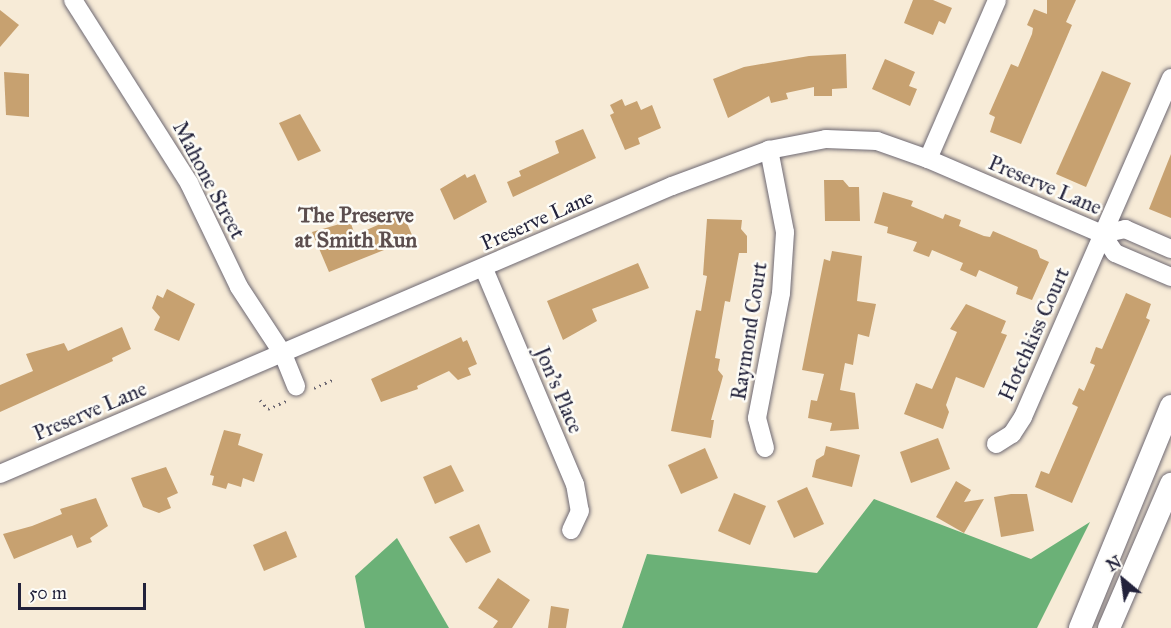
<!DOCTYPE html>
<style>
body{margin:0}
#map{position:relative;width:1171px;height:628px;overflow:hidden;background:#f7ebd7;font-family:"IM FELL Great Primer",serif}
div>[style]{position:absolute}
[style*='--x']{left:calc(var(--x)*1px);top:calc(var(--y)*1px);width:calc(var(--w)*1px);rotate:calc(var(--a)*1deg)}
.forest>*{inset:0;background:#6bb177}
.building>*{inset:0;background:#c7a170}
.path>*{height:3px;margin-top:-1.5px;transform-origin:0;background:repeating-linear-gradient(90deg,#6d6872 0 1.5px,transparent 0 6px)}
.roads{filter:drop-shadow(0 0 2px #6d6872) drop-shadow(0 0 2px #6d6872)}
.minor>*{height:18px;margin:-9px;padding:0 9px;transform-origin:9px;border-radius:9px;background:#fff}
.major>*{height:22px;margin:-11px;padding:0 11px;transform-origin:11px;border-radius:11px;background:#fff}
span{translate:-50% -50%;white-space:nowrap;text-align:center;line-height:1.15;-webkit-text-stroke:5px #fdfcf7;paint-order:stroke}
.street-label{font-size:21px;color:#22223b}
.neighbourhood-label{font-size:22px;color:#5c4e4e;font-weight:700}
.north{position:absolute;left:1093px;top:550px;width:60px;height:60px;-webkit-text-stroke:4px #fdfcf7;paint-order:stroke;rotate:331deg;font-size:16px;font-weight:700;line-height:24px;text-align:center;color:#22223b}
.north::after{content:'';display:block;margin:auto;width:21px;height:27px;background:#22223b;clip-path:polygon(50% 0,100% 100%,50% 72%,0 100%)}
.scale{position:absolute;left:18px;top:583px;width:128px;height:27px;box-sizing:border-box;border:3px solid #22223b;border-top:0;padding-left:8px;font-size:18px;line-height:21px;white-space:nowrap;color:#22223b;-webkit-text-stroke:4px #fdfcf7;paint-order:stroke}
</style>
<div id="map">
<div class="forest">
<i style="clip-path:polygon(874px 499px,1031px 559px,1090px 522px,1037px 628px,622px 628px,647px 554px,817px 573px)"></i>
<i style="clip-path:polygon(397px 538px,449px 628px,365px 628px,355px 576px)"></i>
</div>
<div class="building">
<i style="clip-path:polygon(913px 0,933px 0,952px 8px,945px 24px,939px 21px,933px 35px,904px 23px)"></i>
<i style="clip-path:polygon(1047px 0,1076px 0,1066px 22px,1072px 25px,1021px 144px,990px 132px,995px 117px,989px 114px,1011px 64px,1018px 67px,1032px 34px,1033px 28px,1027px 25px,1034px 9px,1047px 14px)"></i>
<i style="clip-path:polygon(0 10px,19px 25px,0 47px)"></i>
<i style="clip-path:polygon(846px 54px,847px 88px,832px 89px,832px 96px,814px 96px,814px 87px,786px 93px,788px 99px,771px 103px,769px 96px,728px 118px,713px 79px,744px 67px,809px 56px)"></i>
<i style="clip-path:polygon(885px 59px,915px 72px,909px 86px,917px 89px,910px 106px,872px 89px)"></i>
<i style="clip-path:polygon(1102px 71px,1131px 83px,1086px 187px,1056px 174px)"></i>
<i style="clip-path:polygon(4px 72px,29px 74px,29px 117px,6px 115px)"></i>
<i style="clip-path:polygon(622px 99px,625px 106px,637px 101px,641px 110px,652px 105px,661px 128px,638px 138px,640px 144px,625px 150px,610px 115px,614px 113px,610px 105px)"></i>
<i style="clip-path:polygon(300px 114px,321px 151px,298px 161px,279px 123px)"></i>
<i style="clip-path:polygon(583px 129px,596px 158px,513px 197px,507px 182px,521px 176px,519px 171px,559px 153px,555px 141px)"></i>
<i style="clip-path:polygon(1171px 154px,1171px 218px,1149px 209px)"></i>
<i style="clip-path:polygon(465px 174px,467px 178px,475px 174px,487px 202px,454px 220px,440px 189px)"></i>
<i style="clip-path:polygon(824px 180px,843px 180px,849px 187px,859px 187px,860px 221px,825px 221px)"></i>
<i style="clip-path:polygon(883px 192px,913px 201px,911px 206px,943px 219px,945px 214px,961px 220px,959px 226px,984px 236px,990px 237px,993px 231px,1037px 250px,1040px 258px,1049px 262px,1032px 300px,1016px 294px,1018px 287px,979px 270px,976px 277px,960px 270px,963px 263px,932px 250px,929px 257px,913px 251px,917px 242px,887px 233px,888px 227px,874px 223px)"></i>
<i style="clip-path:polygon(403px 214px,412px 235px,392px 243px,394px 246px,329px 272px,312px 232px,350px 221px,355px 235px)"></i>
<i style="clip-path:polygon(707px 219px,742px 220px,741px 229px,747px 236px,747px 253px,739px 253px,730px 302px,725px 301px,715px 358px,720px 359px,718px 370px,723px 376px,711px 420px,714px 420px,711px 438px,671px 431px,696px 310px,701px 311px,707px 276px,703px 275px)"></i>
<i style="clip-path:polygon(832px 251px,862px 256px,857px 301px,876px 304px,869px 337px,858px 334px,853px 365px,845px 363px,840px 390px,855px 393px,859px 429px,830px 431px,832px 423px,808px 418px,811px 400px,817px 401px,824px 374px,802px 370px,824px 259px,830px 261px)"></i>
<i style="clip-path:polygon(638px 263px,649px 288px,592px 309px,597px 321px,563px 340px,547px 301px)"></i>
<i style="clip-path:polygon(167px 289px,195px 304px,179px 341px,154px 330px,160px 317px,152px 308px,157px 295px,163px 298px)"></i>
<i style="clip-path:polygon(1126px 293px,1151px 304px,1146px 318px,1150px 320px,1072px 503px,1035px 487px,1041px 471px,1049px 474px,1078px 407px,1072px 404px,1079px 388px,1084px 391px,1095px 365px,1090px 363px,1096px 347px,1102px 349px)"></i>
<i style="clip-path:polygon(966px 304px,1006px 321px,1001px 333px,1007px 335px,984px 388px,956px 377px,946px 405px,949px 412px,943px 429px,904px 414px,916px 383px,932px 389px,957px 332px,950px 329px)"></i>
<i style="clip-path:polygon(122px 327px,131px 349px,112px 358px,113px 361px,0 412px,0 385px,33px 371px,26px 354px,64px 343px,68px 351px)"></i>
<i style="clip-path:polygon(461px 337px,463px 342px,467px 340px,477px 364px,468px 368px,471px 375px,458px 380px,449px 371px,417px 386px,418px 389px,381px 402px,371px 379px)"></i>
<i style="clip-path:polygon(224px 430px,241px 434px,238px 445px,263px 454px,254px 482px,243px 478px,241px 487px,228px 483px,226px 489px,212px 485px,214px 476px,210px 475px)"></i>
<i style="clip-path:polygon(938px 438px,950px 469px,911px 483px,900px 452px)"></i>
<i style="clip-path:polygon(826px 446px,860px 455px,852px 487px,812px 477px,816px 460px,824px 455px)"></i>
<i style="clip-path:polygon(705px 448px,718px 478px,681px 494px,668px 465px)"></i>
<i style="clip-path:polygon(451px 465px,464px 491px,435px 504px,423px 477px)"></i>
<i style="clip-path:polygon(166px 467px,178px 493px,167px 498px,171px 508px,159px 513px,143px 507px,131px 478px)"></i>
<i style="clip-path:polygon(956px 481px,971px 490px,964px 502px,984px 499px,964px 533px,936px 517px)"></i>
<i style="clip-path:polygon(807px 487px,824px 524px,794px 538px,777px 501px)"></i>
<i style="clip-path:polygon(734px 493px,766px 506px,750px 545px,718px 531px)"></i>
<i style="clip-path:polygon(1011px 494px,1027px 494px,1034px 531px,1001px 537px,994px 497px)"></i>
<i style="clip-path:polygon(96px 498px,108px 526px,90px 538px,92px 542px,77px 548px,72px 535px,14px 559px,3px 534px,32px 526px,62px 514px,60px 509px)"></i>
<i style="clip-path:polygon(479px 524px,491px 552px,466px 563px,449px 537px)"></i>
<i style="clip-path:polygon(286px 531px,297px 557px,264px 571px,253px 545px)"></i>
<i style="clip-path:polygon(498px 578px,530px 600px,512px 628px,493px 628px,498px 621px,478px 608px)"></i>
<i style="clip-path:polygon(551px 606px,569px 609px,566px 628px,548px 628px)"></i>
</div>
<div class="path">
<i style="--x:314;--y:388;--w:22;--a:-24"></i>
<i style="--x:260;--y:400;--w:12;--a:48"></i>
<i style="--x:268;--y:409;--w:20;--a:-24"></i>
</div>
<div class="roads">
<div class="minor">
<i style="--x:73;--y:0;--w:217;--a:57.6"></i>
<i style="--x:189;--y:183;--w:115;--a:64.3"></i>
<i style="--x:239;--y:287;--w:80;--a:56.7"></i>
<i style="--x:283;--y:354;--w:35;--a:68"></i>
<i style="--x:928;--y:159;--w:173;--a:-66.5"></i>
<i style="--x:1102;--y:234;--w:24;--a:-12"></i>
<i style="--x:1125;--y:229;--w:50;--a:23.5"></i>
<i style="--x:484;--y:269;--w:233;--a:67.1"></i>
<i style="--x:575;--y:484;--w:27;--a:80"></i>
<i style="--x:580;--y:511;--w:21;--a:115"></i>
<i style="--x:996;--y:444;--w:19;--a:-32"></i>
<i style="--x:1012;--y:434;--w:20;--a:-57"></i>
<i style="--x:1023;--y:417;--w:370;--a:-66.4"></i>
<i style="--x:765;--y:448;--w:31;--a:-105"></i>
<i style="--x:757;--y:418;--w:127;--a:-79.1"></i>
<i style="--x:781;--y:293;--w:61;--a:-86.2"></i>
<i style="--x:785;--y:232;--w:84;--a:-101"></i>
<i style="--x:0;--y:474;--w:731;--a:-23.2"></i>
<i style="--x:672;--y:186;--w:103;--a:-20.4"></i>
<i style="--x:769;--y:150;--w:58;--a:-10.9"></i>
<i style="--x:826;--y:139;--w:51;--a:2.2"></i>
<i style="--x:877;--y:141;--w:54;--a:19.4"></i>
<i style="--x:928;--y:159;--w:189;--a:23.3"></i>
<i style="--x:1102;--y:234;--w:23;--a:56"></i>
<i style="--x:1115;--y:253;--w:61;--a:23.2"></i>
</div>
<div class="major">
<i style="--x:1080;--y:628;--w:240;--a:-67.7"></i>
<i style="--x:1109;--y:628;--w:157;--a:-66.7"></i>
</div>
</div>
<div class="street-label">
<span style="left:209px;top:180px;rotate:62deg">Mahone Street</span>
<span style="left:1045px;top:185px;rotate:23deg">Preserve Lane</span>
<span style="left:537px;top:220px;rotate:-24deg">Preserve Lane</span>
<span style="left:749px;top:331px;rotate:-81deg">Raymond Court</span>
<span style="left:1034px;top:334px;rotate:-66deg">Hotchkiss Court</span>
<span style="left:559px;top:390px;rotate:67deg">Jon's Place</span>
<span style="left:90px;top:411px;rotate:-23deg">Preserve Lane</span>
</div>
<div class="neighbourhood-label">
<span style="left:356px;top:227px">The Preserve<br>at Smith Run</span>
</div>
<div class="north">N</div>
<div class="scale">50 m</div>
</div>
